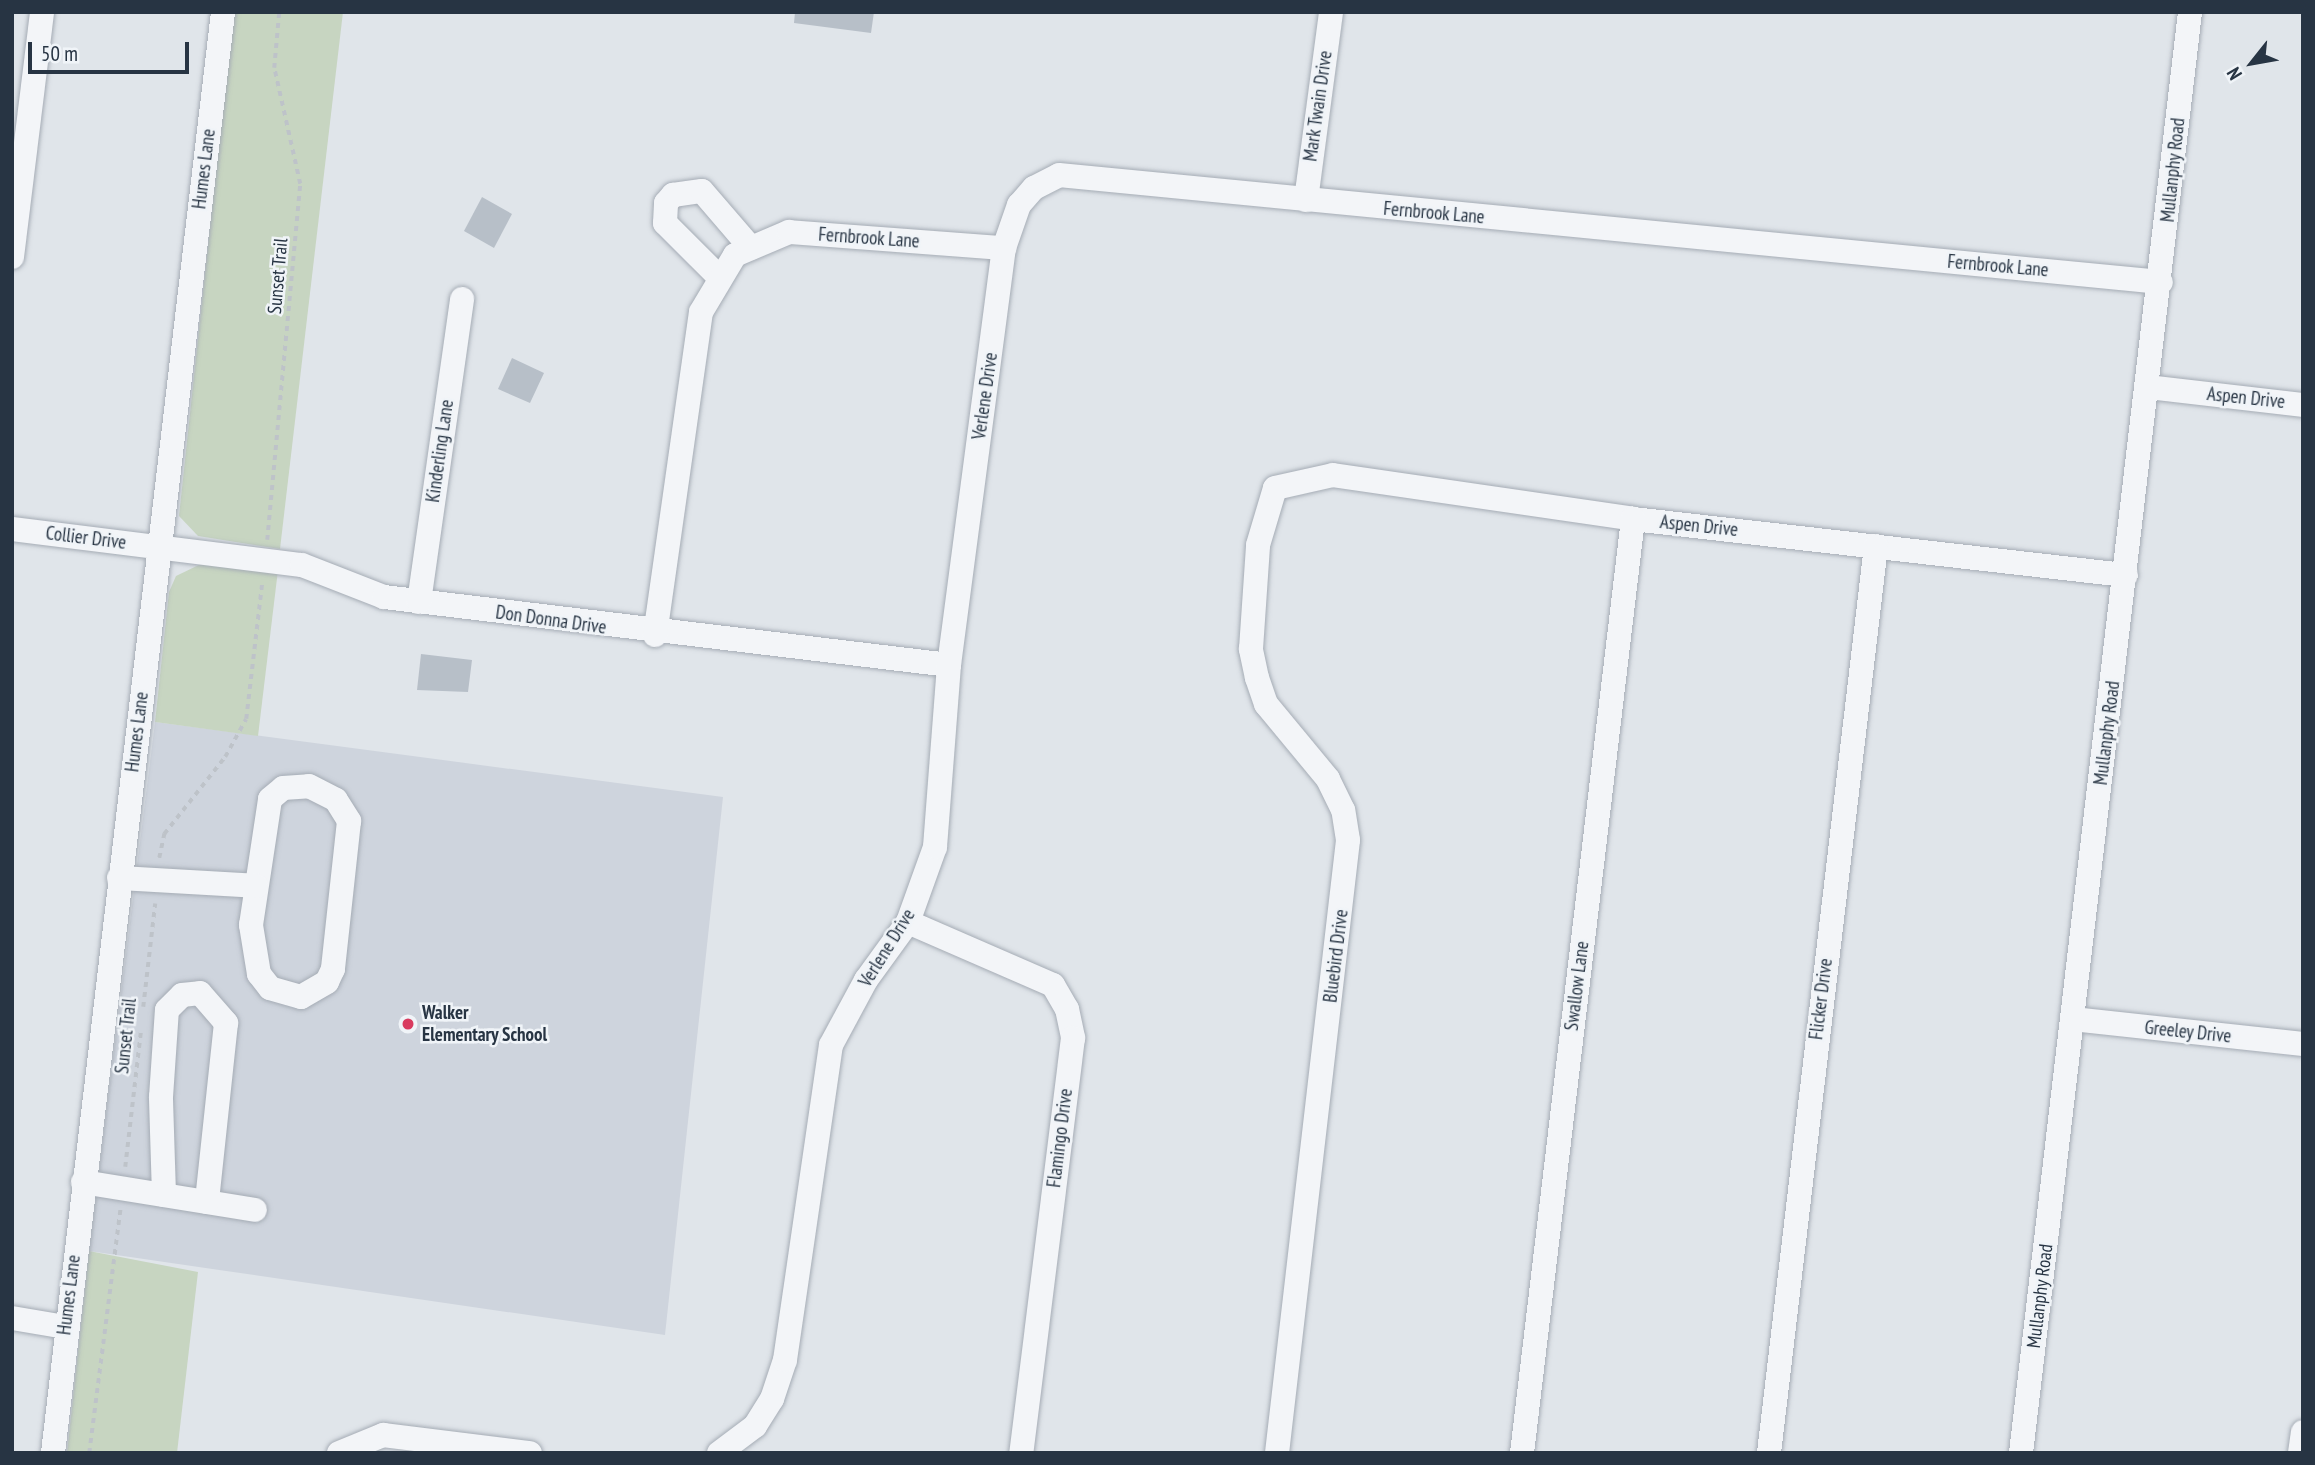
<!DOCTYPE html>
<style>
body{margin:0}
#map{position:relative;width:2315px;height:1465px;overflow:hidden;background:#e0e5ea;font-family:"PT Sans Narrow",sans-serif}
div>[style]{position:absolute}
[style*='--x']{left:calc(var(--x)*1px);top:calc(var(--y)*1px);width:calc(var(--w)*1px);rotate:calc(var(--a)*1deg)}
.built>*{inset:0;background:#ced4dd}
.green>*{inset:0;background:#c7d5c1}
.building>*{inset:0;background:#b7bfc8}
.path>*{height:3.5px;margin-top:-1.75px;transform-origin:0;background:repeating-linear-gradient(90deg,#bec3c9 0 5px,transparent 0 10px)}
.roads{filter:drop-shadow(0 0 2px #a5acb5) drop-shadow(0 0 2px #a5acb5)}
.minor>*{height:24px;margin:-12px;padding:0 12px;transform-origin:12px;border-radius:12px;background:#f3f5f8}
.dots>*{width:19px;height:19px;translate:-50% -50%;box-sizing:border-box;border:4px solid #f0f4f8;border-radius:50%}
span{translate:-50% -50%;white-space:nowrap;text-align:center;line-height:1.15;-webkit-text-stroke:5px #f0f4f8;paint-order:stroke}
.street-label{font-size:19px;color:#273443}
.poi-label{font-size:19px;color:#273443;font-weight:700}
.left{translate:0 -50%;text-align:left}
.frame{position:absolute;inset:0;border:14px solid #273443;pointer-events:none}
.north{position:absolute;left:2217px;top:28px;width:70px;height:70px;-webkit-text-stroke:5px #f0f4f8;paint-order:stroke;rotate:239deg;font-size:19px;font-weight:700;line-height:28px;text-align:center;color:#273443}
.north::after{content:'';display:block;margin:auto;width:24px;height:32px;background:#273443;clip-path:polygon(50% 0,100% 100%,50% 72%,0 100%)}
.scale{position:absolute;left:28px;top:42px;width:161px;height:32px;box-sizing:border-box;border:4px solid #273443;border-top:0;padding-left:9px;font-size:21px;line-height:24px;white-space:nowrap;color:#273443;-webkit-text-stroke:5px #f0f4f8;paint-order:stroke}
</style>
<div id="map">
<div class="built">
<i style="clip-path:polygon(155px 722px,723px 797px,665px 1335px,89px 1251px)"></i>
</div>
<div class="green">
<i style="clip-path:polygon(233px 12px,343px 12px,280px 549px,198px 536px,179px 516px)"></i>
<i style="clip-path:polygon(205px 562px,278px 570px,258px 736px,155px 722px,169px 592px,176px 576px)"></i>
<i style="clip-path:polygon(89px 1251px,198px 1272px,177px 1453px,67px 1453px)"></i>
</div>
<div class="building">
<i style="clip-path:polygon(795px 12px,874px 12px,871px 33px,794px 23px)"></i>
<i style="clip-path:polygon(482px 197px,512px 214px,494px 248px,464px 231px)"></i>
<i style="clip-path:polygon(512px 358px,544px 373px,530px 403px,498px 389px)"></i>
<i style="clip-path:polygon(421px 654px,472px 660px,468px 692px,417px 690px)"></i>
</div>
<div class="path">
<i style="--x:267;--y:540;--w:358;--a:-84.7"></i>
<i style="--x:300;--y:184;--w:119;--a:-102.6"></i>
<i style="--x:274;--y:68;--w:56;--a:-84.9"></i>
<i style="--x:159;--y:858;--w:25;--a:-78"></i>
<i style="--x:164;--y:834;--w:98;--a:-51.6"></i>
<i style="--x:225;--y:757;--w:43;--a:-61.1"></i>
<i style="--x:246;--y:719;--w:137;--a:-83.3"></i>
<i style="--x:143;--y:1007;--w:104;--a:-83.4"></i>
<i style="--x:125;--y:1167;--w:139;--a:-83.4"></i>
<i style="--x:89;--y:1453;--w:245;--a:-82.7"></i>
</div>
<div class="roads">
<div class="minor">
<i style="--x:1306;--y:200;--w:190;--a:-82.4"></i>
<i style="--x:12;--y:257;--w:247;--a:-83"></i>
<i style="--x:718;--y:276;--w:75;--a:-135"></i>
<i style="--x:665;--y:223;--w:20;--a:-87"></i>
<i style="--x:666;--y:203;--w:11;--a:-49"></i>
<i style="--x:673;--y:195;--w:29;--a:-8"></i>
<i style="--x:702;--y:191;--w:75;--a:49.3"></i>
<i style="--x:2148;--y:387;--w:156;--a:6.6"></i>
<i style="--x:12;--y:529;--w:292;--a:7.1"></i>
<i style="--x:302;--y:565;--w:88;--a:21.3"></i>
<i style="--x:384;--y:597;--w:569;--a:6.86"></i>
<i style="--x:419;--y:602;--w:306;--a:-81.9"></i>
<i style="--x:655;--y:635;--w:326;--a:-81.9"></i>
<i style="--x:701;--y:312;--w:66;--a:-59.2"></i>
<i style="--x:735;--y:255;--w:59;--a:-23.1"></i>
<i style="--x:789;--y:232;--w:216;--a:4.3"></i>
<i style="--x:309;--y:786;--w:30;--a:27"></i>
<i style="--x:336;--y:800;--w:25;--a:58"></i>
<i style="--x:349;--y:821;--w:149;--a:96.2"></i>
<i style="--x:333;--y:969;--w:14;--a:115"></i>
<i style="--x:327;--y:982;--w:30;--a:150"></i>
<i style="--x:301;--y:997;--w:32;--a:-164"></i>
<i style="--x:270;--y:988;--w:18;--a:-128"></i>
<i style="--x:259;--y:974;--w:50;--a:-99.3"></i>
<i style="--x:251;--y:925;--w:127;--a:-81.4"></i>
<i style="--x:270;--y:799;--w:17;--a:-40"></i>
<i style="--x:283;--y:788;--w:26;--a:-4"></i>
<i style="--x:119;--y:878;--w:137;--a:3.3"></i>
<i style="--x:908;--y:922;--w:158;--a:23.5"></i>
<i style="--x:1053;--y:985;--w:28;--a:60"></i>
<i style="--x:1067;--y:1009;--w:30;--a:78"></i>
<i style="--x:1073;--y:1038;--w:418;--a:97.1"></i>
<i style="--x:2073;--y:1019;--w:231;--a:6.2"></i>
<i style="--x:83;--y:1182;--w:174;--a:9.2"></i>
<i style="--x:164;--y:1195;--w:98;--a:-91.8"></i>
<i style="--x:161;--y:1097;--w:87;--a:-86.1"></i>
<i style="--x:167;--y:1010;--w:21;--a:-45"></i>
<i style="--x:182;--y:995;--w:18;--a:-6"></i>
<i style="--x:200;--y:993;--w:40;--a:49"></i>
<i style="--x:226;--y:1023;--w:180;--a:96.1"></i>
<i style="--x:12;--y:1318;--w:54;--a:9.6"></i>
<i style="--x:53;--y:1453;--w:1451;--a:-83.27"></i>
<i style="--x:339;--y:1453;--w:48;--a:-22.2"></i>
<i style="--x:383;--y:1435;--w:148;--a:7"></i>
<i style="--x:719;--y:1453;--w:45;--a:-36.9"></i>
<i style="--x:755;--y:1426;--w:32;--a:-58"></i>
<i style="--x:772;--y:1399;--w:41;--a:-71.6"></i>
<i style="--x:785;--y:1360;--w:318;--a:-81.7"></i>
<i style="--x:831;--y:1045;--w:74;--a:-61.7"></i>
<i style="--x:866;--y:980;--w:72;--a:-54.1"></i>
<i style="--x:908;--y:922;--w:80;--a:-70.2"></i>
<i style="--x:935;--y:847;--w:183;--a:-85.6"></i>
<i style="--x:949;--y:665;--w:421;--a:-82.5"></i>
<i style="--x:1004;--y:248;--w:46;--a:-70.8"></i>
<i style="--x:1019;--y:205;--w:23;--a:-49"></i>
<i style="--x:1034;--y:188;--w:28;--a:-27"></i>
<i style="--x:1059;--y:175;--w:1107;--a:5.55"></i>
<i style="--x:1277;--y:1453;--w:617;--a:-83.39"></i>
<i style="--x:1348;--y:840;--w:30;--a:-99"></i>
<i style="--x:1343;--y:810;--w:34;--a:-116"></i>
<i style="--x:1328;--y:779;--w:97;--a:-129.6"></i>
<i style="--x:1266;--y:704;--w:28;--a:-109"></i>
<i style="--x:1257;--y:678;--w:30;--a:-102"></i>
<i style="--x:1251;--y:649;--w:104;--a:-86.1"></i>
<i style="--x:1258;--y:545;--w:59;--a:-73.4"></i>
<i style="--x:1275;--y:488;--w:59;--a:-12.6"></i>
<i style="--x:1333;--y:475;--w:303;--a:8.3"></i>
<i style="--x:1633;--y:519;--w:496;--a:6.5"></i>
<i style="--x:1522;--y:1453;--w:941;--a:-83.22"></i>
<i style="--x:1769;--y:1453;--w:913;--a:-83.27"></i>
<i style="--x:2021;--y:1453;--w:1451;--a:-83.31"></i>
<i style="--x:2300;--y:1453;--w:21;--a:-82"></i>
</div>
</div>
<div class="dots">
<i style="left:408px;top:1024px;background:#d93b5f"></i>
</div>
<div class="street-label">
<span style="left:1318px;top:106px;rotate:-82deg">Mark Twain Drive</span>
<span style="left:204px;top:169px;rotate:-83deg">Humes Lane</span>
<span style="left:2173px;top:170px;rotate:-84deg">Mullanphy Road</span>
<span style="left:1434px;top:213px;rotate:5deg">Fernbrook Lane</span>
<span style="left:869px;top:238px;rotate:4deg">Fernbrook Lane</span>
<span style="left:1998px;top:266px;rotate:5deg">Fernbrook Lane</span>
<span style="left:278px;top:276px;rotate:-85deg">Sunset Trail</span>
<span style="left:985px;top:396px;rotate:-82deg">Verlene Drive</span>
<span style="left:2246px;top:398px;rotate:6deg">Aspen Drive</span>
<span style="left:440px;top:451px;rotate:-82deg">Kinderling Lane</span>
<span style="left:1699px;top:526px;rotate:6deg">Aspen Drive</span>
<span style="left:86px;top:538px;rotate:7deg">Collier Drive</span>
<span style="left:551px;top:620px;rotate:8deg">Don Donna Drive</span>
<span style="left:137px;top:732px;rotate:-83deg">Humes Lane</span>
<span style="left:2107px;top:733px;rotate:-83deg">Mullanphy Road</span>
<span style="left:887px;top:948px;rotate:-58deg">Verlene Drive</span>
<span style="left:1336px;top:956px;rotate:-83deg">Bluebird Drive</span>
<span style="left:1577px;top:986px;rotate:-83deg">Swallow Lane</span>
<span style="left:1821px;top:999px;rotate:-83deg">Flicker Drive</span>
<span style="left:2188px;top:1032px;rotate:6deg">Greeley Drive</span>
<span style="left:126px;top:1036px;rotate:-84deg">Sunset Trail</span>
<span style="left:1060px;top:1138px;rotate:-83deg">Flamingo Drive</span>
<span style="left:69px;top:1295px;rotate:-83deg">Humes Lane</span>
<span style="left:2040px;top:1296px;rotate:-83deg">Mullanphy Road</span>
</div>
<div class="poi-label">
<span class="left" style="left:422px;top:1024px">Walker<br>Elementary School</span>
</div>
<div class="frame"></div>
<div class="north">N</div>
<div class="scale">50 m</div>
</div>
